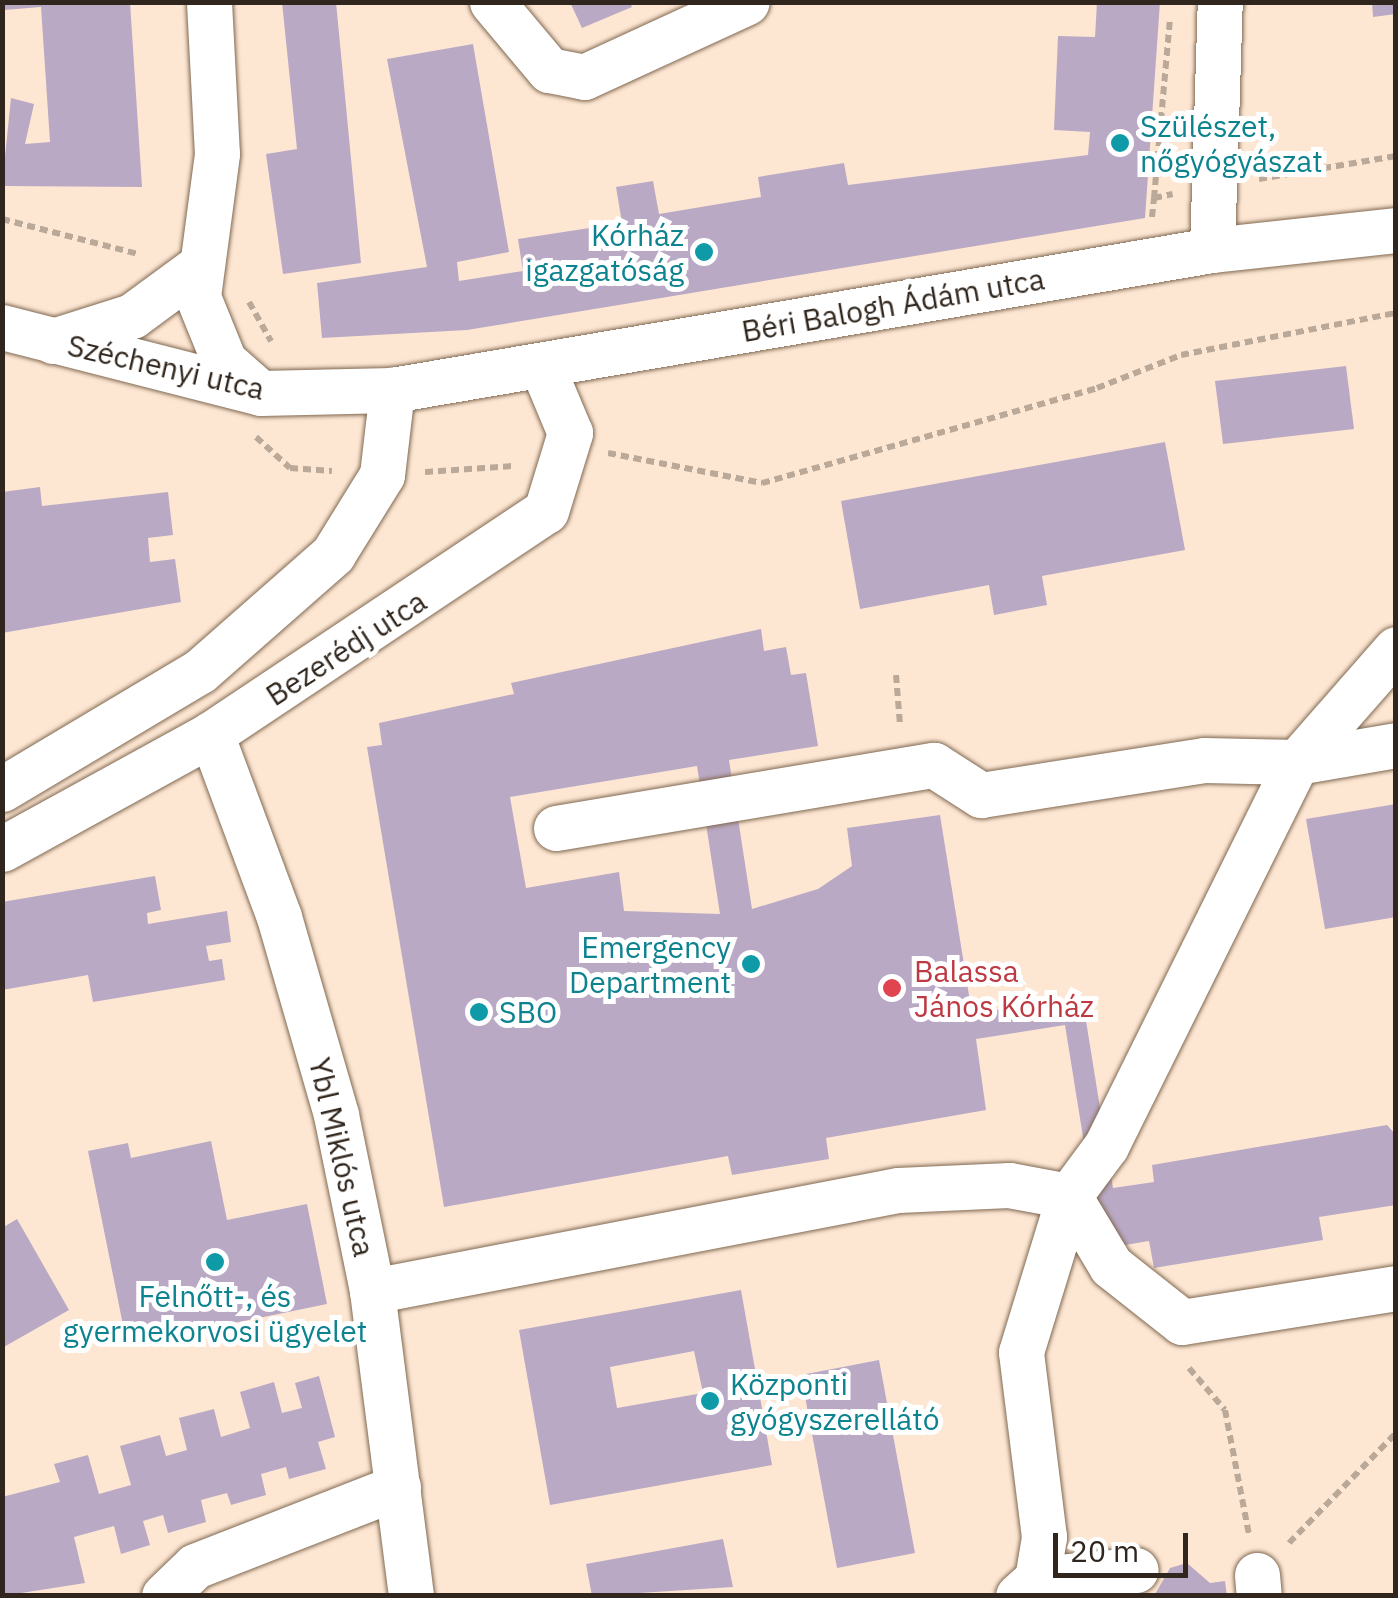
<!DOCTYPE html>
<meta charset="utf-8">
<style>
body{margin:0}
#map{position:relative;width:1398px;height:1598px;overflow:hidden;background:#fde7d3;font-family:"IBM Plex Sans",sans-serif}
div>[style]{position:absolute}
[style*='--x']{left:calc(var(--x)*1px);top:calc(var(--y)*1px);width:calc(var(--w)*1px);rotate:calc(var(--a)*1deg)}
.building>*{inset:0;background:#baa9c5}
.path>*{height:6px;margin-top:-3px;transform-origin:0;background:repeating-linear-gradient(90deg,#baa898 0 8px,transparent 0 13px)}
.roads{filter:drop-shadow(0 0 2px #806952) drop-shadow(0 0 2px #806952)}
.minor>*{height:45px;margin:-22.5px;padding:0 22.5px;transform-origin:22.5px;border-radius:22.5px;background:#fff}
.dots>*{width:28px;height:28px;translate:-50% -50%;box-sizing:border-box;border:5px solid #fff;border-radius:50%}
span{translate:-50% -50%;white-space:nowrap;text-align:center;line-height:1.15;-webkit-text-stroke:10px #fff;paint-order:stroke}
.culture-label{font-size:30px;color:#0d838f}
.left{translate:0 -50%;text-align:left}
.right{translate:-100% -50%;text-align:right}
.street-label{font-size:30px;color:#30261d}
.health-label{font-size:30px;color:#be3a42}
.frame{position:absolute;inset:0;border:5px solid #30261d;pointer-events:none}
.scale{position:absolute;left:1053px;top:1533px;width:135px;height:45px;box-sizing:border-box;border:5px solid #30261d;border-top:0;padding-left:12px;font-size:30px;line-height:35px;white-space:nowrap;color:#30261d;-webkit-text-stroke:8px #fff;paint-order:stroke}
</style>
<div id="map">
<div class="building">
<i style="clip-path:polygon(4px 2px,130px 2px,142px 187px,2px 186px,11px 98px,34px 104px,25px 144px,50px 142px,41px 7px,4px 10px)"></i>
<i style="clip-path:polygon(282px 2px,336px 2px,361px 263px,283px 274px,266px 154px,297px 149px)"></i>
<i style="clip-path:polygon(570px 2px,630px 2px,632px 7px,582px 28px)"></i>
<i style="clip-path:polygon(1097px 2px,1160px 2px,1145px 218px,467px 330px,322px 338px,317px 283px,427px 267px,387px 59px,473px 44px,509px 252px,457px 262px,459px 281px,523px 271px,518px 239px,622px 223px,616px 187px,653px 181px,659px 214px,761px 197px,758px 177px,844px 163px,848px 185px,1088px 155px,1090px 132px,1054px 130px,1058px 36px,1095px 37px)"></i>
<i style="clip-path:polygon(1372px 2px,1396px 2px,1396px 14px,1373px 17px)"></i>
<i style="clip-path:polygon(1346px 366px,1354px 429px,1223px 444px,1215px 381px)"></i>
<i style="clip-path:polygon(1165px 442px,1185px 550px,1042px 576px,1047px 605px,994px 615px,989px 585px,860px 609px,841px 501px)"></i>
<i style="clip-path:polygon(40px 487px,42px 506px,168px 492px,173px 535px,148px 538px,150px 562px,175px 559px,181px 602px,2px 633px,2px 492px)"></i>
<i style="clip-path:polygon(evenodd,761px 629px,764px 651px,786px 647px,791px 675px,806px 673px,818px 746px,729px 760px,752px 909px,818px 889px,852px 866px,847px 828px,940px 815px,972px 1014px,1082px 996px,1113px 1188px,1154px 1182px,1152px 1165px,1387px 1125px,1396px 1135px,1396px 1205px,1319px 1217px,1323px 1240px,1154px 1268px,1149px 1241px,1101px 1249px,1065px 1025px,976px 1039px,986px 1110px,826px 1138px,829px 1159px,732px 1175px,728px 1156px,444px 1207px,367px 747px,382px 745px,379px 723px,514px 694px,511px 683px,761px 629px,697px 766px,720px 914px,624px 911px,619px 872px,526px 888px,510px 797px,697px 766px)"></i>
<i style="clip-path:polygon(1396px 804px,1396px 917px,1325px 929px,1306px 819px)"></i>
<i style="clip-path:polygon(155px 876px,161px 910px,147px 913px,148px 924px,227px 911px,231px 942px,206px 946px,209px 961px,222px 959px,225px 980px,93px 1002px,88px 975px,2px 990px,2px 902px)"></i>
<i style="clip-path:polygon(211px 1141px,227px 1220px,307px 1204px,327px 1304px,127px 1345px,88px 1151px,128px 1143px,131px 1158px)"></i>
<i style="clip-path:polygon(17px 1219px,69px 1310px,2px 1348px,2px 1228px)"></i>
<i style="clip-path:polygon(evenodd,741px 1290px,772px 1465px,550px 1505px,519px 1330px,741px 1290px,694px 1351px,703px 1393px,617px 1408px,610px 1367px,694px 1351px)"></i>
<i style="clip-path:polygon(879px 1360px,915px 1553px,837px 1568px,801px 1375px)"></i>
<i style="clip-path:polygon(319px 1376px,335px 1437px,318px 1442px,326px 1469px,289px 1479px,286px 1467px,261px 1474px,266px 1495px,231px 1505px,227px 1493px,201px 1500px,206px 1522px,168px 1533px,163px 1515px,143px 1521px,150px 1545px,121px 1554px,114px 1526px,74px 1537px,85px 1583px,2px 1596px,2px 1497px,60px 1482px,54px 1464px,88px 1455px,99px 1494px,131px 1485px,120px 1446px,160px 1435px,166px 1456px,187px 1450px,179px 1418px,214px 1409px,221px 1437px,250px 1428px,240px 1392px,274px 1382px,282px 1413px,302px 1408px,295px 1383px)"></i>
<i style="clip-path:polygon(723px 1539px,733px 1587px,592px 1596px,586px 1564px)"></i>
<i style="clip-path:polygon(1187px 1563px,1210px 1583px,1225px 1581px,1227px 1596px,1154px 1596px,1170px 1568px)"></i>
</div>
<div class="path">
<i style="--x:1259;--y:179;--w:139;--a:-9.5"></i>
<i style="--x:1154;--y:198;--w:179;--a:-84.9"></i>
<i style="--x:1152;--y:217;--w:19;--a:-84"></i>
<i style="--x:1154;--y:198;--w:19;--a:-12"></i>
<i style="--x:2;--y:219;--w:140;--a:14.4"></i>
<i style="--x:249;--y:302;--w:45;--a:60.6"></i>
<i style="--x:256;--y:437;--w:46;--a:42.4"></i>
<i style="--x:290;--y:468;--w:42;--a:4.1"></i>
<i style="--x:608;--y:453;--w:157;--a:11"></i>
<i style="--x:762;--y:483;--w:348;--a:-15.8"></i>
<i style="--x:1097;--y:388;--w:90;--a:-21.4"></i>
<i style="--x:1181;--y:355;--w:219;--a:-11.1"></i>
<i style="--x:425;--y:472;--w:87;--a:-3.9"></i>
<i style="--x:896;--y:675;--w:50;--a:85.4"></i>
<i style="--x:1189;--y:1368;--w:55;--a:49.4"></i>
<i style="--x:1225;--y:1410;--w:127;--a:79.1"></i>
<i style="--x:1289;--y:1543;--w:153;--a:-45.8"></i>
</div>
<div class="roads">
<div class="minor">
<i style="--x:209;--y:2;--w:152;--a:87"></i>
<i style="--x:217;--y:154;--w:144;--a:97.6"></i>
<i style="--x:198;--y:297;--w:69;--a:67.9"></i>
<i style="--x:224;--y:361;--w:47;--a:41.5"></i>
<i style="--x:492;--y:2;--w:89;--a:50"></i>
<i style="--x:549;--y:70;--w:36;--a:11"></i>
<i style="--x:584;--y:77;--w:179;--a:-24.7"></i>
<i style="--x:1212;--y:250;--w:248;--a:-88.2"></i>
<i style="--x:2;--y:327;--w:267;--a:14.3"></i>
<i style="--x:261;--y:393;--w:131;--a:-1.3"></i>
<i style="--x:392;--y:390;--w:832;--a:-9.69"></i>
<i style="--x:1212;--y:250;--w:185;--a:-6.2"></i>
<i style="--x:53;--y:341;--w:83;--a:-17.6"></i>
<i style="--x:132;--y:316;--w:79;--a:-36.3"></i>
<i style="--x:211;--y:734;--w:195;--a:69.6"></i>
<i style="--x:279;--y:917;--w:206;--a:73.9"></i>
<i style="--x:336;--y:1115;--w:180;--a:78.4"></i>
<i style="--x:372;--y:1291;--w:307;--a:82.7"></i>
<i style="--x:2;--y:789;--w:230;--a:-30.8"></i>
<i style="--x:200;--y:671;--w:177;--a:-41.3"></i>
<i style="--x:333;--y:554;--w:93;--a:-58.2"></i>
<i style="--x:382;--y:475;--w:86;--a:-83.3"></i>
<i style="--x:556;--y:828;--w:383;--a:-9.5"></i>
<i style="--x:934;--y:765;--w:56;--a:32.6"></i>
<i style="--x:981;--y:795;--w:226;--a:-8.9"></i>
<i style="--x:1204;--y:760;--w:93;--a:1.2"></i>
<i style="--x:1297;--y:762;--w:150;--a:-48.8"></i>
<i style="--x:2;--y:849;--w:239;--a:-28.8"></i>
<i style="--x:211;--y:734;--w:402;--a:-33.7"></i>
<i style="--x:546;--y:511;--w:82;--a:-72.9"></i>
<i style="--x:570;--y:433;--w:73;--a:-112.7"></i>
<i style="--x:372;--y:1291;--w:536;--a:-10.87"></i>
<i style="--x:898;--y:1190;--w:111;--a:-2.6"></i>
<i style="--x:1009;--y:1185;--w:61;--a:10.4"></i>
<i style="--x:1069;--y:1196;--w:82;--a:59"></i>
<i style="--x:1111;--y:1266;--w:90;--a:38.3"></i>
<i style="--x:1182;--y:1322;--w:217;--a:-9"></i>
<i style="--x:1257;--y:1575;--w:21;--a:85"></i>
<i style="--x:1037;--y:1579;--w:99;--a:-5.2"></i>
<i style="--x:164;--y:1596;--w:43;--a:-44.1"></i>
<i style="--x:195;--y:1566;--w:218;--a:-21.3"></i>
<i style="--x:1018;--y:1596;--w:25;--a:-42"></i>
<i style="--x:1037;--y:1579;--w:43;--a:-80.5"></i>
<i style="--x:1044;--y:1537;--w:186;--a:-97.1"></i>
<i style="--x:1021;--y:1352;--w:163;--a:-72.9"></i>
<i style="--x:1069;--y:1196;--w:62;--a:-53.5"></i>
<i style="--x:1106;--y:1146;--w:429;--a:-63.6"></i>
<i style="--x:1297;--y:762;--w:100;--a:-9.7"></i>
</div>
</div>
<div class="dots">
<i style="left:1120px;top:143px;background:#0f9aa8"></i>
<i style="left:704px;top:252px;background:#0f9aa8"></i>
<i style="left:751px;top:964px;background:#0f9aa8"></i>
<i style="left:892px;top:988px;background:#e0444e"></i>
<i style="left:479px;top:1012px;background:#0f9aa8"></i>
<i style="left:215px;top:1262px;background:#0f9aa8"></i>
<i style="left:710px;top:1401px;background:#0f9aa8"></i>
</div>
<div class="culture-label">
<span class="left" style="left:1140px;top:143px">Szülészet,<br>nőgyógyászat</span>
<span class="right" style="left:684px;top:252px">Kórház<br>igazgatóság</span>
<span class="right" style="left:731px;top:964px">Emergency<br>Department</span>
<span class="left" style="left:499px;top:1012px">SBO</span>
<span style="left:215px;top:1313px">Felnőtt-, és<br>gyermekorvosi ügyelet</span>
<span class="left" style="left:730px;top:1401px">Központi<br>gyógyszerellátó</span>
</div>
<div class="street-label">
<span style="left:893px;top:305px;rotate:-10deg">Béri Balogh Ádám utca</span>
<span style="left:166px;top:367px;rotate:13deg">Széchenyi utca</span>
<span style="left:346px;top:648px;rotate:-33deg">Bezerédj utca</span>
<span style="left:342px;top:1157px;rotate:77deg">Ybl Miklós utca</span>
</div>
<div class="health-label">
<span class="left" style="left:914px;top:988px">Balassa<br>János Kórház</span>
</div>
<div class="frame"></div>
<div class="scale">20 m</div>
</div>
